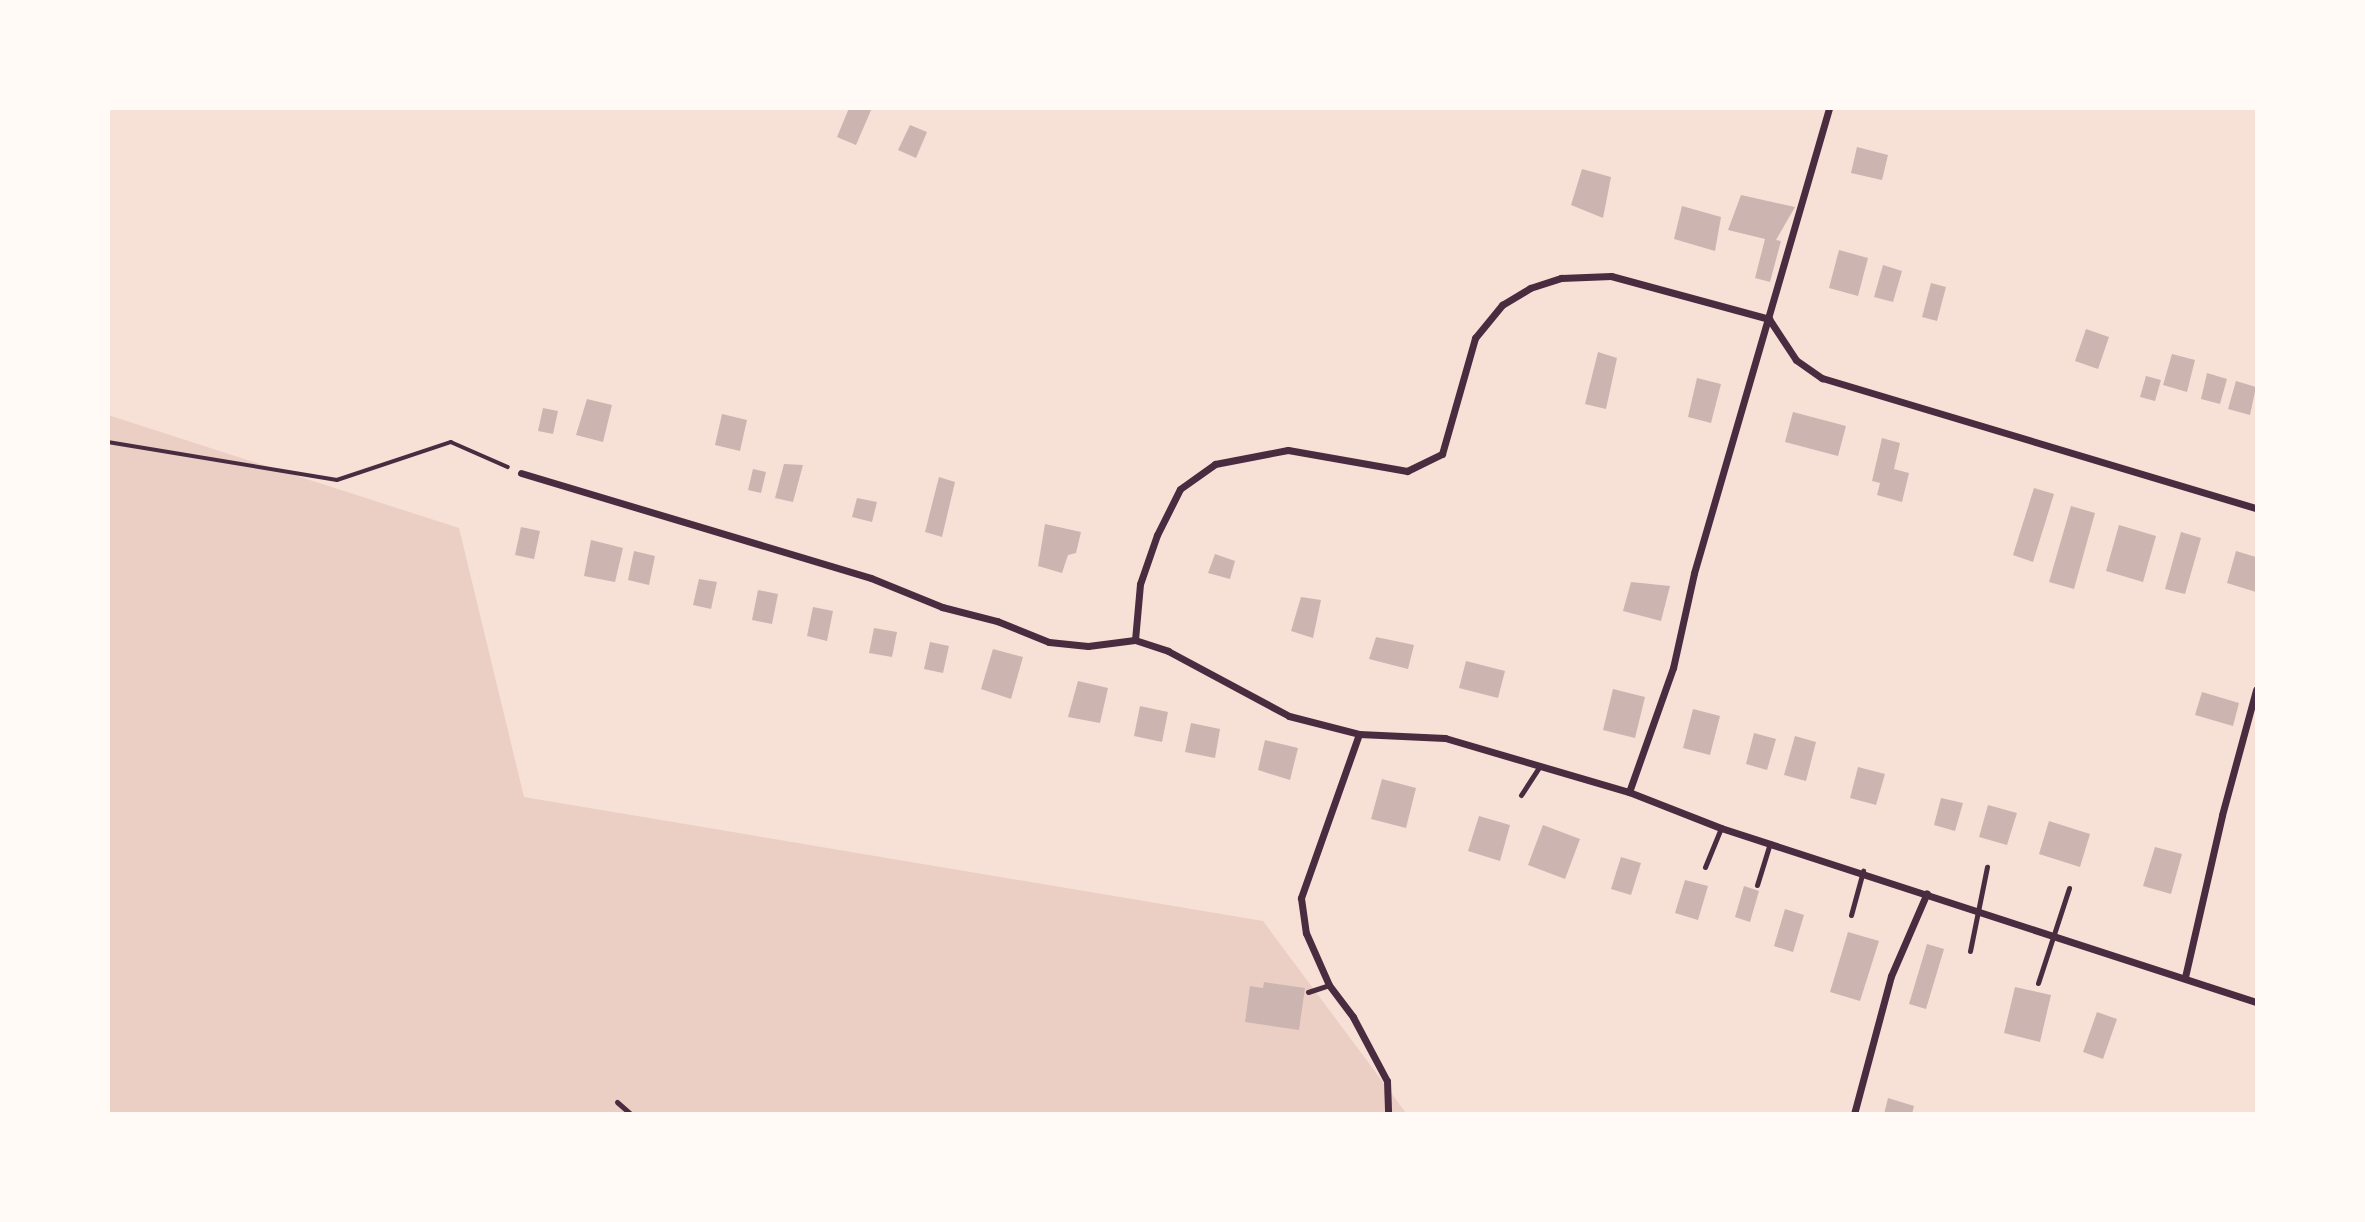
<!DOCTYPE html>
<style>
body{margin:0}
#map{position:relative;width:2365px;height:1222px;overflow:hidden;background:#f7e1d7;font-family:Arial,sans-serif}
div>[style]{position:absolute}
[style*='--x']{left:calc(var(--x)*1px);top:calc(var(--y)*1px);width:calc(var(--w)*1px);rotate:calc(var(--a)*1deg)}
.green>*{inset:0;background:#ebcfc5}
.building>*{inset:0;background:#ccb4b1}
.path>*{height:3.5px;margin:-1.75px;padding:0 1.75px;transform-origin:1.75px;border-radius:1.75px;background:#4a2c40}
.service>*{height:5px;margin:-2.5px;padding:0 2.5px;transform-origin:2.5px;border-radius:2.5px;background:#4a2c40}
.minor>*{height:7px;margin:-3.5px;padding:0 3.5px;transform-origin:3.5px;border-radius:3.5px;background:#4a2c40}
span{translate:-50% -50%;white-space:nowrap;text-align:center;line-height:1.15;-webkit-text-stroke:5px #fffaf5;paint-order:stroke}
.frame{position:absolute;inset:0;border:110px solid #fffaf5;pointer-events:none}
</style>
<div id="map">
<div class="green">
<i style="clip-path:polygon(108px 415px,459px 528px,524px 797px,1263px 921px,1406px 1113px,109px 1113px)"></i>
</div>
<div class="building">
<i style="clip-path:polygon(849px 108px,872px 108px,856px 145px,837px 137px)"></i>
<i style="clip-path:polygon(910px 125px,927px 132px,916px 158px,898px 150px)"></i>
<i style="clip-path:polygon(1857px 147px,1888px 155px,1882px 180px,1851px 173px)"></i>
<i style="clip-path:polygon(1582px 169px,1611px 177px,1603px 218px,1571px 205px)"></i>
<i style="clip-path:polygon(1741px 195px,1795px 207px,1776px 240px,1781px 241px,1770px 282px,1755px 278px,1765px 239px,1728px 230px)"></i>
<i style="clip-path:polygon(1682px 206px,1721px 217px,1715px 251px,1674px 239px)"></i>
<i style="clip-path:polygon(1839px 250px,1868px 258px,1858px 296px,1829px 288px)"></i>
<i style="clip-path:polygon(1883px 265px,1902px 271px,1893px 302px,1874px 297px)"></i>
<i style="clip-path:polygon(1931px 283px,1946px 287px,1937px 321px,1922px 317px)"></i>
<i style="clip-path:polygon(2086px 329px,2109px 337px,2098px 369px,2075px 361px)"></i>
<i style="clip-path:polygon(1598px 352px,1617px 358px,1606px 409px,1585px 404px)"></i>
<i style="clip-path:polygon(2172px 354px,2195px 360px,2187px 392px,2163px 385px)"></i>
<i style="clip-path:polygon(2207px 373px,2227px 379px,2220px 404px,2201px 399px)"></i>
<i style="clip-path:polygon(2146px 376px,2161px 380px,2155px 401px,2140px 397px)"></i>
<i style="clip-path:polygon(1697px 378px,1721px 384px,1711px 423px,1688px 417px)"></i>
<i style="clip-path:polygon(2236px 381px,2256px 387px,2250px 415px,2228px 409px)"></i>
<i style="clip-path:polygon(587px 399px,612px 405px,603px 442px,576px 435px)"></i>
<i style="clip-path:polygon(543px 408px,558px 411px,553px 434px,538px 431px)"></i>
<i style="clip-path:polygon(1793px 412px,1846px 426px,1838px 456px,1785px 442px)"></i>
<i style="clip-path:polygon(722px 414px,747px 420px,740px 451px,715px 445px)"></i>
<i style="clip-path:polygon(1882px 438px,1900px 443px,1894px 469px,1909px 473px,1902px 502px,1877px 495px,1880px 483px,1872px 481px)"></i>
<i style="clip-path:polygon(784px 464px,803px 465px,793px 502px,775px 498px)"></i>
<i style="clip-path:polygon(753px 469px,766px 472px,761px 493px,748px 490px)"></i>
<i style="clip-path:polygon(939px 477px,955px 482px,942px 537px,925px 532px)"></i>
<i style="clip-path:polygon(2034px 488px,2054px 494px,2033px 562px,2013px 555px)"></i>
<i style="clip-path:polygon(857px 498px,877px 502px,872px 522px,852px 517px)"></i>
<i style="clip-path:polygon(2071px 506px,2095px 513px,2074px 589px,2049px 582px)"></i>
<i style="clip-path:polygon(1045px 524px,1081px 532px,1076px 553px,1068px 555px,1062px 573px,1038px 566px)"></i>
<i style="clip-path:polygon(2119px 525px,2156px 536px,2143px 582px,2106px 571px)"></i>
<i style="clip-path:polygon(521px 527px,540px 531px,534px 559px,515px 555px)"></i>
<i style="clip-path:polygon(2181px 532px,2201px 538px,2185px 594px,2165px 589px)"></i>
<i style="clip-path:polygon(591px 540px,623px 548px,615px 582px,584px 576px)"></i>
<i style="clip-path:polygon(634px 551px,655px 556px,649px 585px,628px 580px)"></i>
<i style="clip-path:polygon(2236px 551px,2256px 557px,2256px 592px,2227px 583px)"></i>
<i style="clip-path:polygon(1215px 554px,1235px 561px,1230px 579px,1208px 573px)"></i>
<i style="clip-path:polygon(699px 579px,717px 582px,711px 609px,693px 605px)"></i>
<i style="clip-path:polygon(1631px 582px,1670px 586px,1661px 621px,1623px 611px)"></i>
<i style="clip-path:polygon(758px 590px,778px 594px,772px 624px,752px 620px)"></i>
<i style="clip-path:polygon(1301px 597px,1321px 600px,1313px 638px,1291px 631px)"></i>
<i style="clip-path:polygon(813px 607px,833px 611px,827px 641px,807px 636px)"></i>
<i style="clip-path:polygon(874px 628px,897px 632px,892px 657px,869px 653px)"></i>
<i style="clip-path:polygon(1376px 637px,1414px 645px,1408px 669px,1369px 659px)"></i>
<i style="clip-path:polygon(930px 642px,949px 646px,943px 673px,924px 669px)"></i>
<i style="clip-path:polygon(993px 649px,1023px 657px,1011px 699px,981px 689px)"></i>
<i style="clip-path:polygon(1466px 661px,1505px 671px,1498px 698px,1459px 688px)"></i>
<i style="clip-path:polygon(1078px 681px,1108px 688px,1100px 723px,1068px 717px)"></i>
<i style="clip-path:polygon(1613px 689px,1645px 697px,1635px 738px,1603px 730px)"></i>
<i style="clip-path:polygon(2202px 692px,2239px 703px,2233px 726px,2195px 715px)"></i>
<i style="clip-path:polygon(1140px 706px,1168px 712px,1162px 742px,1134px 736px)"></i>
<i style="clip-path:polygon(1693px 709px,1720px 716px,1710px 755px,1683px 748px)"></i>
<i style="clip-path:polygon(1191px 723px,1220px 729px,1215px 758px,1185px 752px)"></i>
<i style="clip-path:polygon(1754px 733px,1776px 739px,1767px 770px,1746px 764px)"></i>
<i style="clip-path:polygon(1795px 736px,1816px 742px,1806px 781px,1784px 775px)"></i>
<i style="clip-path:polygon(1265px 740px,1298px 748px,1290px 780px,1258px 770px)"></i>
<i style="clip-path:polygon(1858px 767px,1885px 774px,1876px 805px,1850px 798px)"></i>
<i style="clip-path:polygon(1382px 779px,1416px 788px,1406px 828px,1371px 819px)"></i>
<i style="clip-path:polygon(1941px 798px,1963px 803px,1955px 831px,1934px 825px)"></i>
<i style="clip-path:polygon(1988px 805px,2017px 813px,2007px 845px,1979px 837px)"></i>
<i style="clip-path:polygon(1479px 816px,1510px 825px,1500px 861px,1468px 851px)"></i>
<i style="clip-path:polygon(2049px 821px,2090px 834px,2080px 867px,2039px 854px)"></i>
<i style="clip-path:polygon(1543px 825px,1580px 839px,1565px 879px,1528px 865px)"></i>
<i style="clip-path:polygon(2155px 847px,2182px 854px,2171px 894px,2143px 886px)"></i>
<i style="clip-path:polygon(1621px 857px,1641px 863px,1631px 895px,1611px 889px)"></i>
<i style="clip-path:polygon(1685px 880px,1708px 886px,1698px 920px,1675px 913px)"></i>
<i style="clip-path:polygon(1744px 886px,1759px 891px,1750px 922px,1735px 917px)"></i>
<i style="clip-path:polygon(1785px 909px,1804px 915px,1793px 952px,1774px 946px)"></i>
<i style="clip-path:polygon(1848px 932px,1879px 941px,1860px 1001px,1830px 992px)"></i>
<i style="clip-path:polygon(1927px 944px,1944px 949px,1926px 1009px,1909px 1004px)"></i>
<i style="clip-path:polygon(1264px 982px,1305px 988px,1299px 1030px,1245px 1022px,1250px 986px,1263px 988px)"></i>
<i style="clip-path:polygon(2015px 987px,2051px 995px,2040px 1042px,2004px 1033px)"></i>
<i style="clip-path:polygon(2097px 1012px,2117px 1019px,2103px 1059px,2083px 1052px)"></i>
<i style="clip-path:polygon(1888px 1098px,1914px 1106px,1912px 1114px,1884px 1114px)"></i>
</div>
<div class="path">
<i style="--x:108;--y:442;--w:232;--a:9.4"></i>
<i style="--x:337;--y:480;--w:120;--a:-18.4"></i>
<i style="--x:451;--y:442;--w:62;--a:23.7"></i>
</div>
<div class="service">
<i style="--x:1521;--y:795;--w:35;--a:-57"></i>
<i style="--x:1705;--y:867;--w:42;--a:-67.7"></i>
<i style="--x:1757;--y:885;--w:44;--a:-72.8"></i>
<i style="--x:1851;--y:915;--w:46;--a:-74.7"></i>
<i style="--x:1970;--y:951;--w:86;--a:-78.6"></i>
<i style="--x:2038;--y:983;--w:100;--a:-71.9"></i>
<i style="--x:1308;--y:992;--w:22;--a:-18"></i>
<i style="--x:617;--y:1102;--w:18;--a:41"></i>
</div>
<div class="minor">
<i style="--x:521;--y:473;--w:365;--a:16.7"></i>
<i style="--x:871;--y:578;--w:77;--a:22.2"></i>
<i style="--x:942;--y:607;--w:57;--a:14.3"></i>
<i style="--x:997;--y:621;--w:56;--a:22"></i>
<i style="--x:1049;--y:642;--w:39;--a:6"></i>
<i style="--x:1088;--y:646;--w:47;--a:-7.3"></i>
<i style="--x:1135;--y:640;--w:35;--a:18"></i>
<i style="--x:1168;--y:651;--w:137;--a:28.2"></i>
<i style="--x:1289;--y:716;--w:72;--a:14.4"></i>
<i style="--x:1359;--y:734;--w:86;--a:2.7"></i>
<i style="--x:1445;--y:738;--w:192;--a:16.4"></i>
<i style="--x:1629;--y:792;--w:99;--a:21.4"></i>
<i style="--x:1721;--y:828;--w:563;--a:18.02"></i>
<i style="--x:1135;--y:640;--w:56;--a:-84.9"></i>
<i style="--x:1140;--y:584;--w:52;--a:-70.9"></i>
<i style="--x:1157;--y:535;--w:51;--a:-63.4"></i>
<i style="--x:1180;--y:489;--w:43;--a:-35.5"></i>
<i style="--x:1215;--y:464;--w:74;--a:-10.9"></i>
<i style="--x:1288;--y:450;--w:121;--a:10"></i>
<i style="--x:1407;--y:471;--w:39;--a:-26"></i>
<i style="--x:1442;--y:454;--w:121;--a:-74.1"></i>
<i style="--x:1475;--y:338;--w:43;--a:-50.7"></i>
<i style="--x:1502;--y:305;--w:33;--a:-31"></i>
<i style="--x:1530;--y:288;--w:33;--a:-18"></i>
<i style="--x:1561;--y:278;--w:50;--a:-2.3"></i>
<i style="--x:1611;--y:276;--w:164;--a:15.2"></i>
<i style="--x:1769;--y:319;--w:49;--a:56.6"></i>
<i style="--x:1796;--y:360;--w:32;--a:35"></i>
<i style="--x:1822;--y:378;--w:453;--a:16.7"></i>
<i style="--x:1359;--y:734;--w:174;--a:109.5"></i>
<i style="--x:1301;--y:898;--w:35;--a:82"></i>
<i style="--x:1306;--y:933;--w:57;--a:66.1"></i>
<i style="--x:1329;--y:985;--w:40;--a:53"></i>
<i style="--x:1353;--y:1017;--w:72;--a:62"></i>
<i style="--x:1387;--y:1081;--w:33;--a:88"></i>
<i style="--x:1629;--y:792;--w:132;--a:-70.5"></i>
<i style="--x:1673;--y:668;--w:97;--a:-77.5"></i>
<i style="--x:1694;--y:573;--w:484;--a:-73.8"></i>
<i style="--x:2185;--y:977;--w:166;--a:-77.1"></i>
<i style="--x:2222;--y:815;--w:130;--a:-74.8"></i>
<i style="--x:1854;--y:1114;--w:143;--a:-75"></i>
<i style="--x:1891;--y:976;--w:90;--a:-66.6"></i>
</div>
<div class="frame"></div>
</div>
